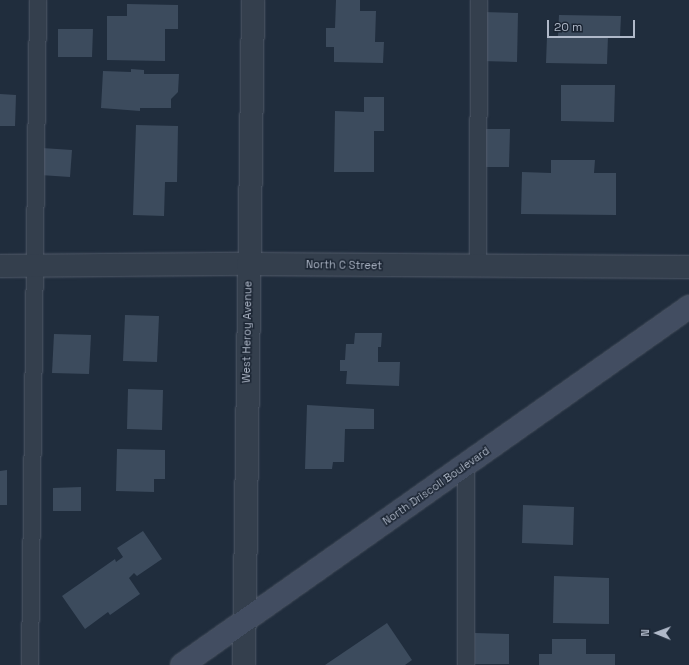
<!DOCTYPE html>
<style>
body{margin:0}
#map{position:relative;width:689px;height:665px;overflow:hidden;background:#202d3d;font-family:"Space Grotesk",sans-serif}
div>[style]{position:absolute}
[style*='--x']{left:calc(var(--x)*1px);top:calc(var(--y)*1px);width:calc(var(--w)*1px);rotate:calc(var(--a)*1deg)}
.building>*{inset:0;background:#3c4b5d}
.roads{filter:drop-shadow(0 0 1px #535c6b) drop-shadow(0 0 1px #535c6b)}
.service>*{height:16px;margin:-8px;padding:0 8px;transform-origin:8px;border-radius:8px;background:#343f4d}
.minor>*{height:22px;margin:-11px;padding:0 11px;transform-origin:11px;border-radius:11px;background:#343f4d}
.secondary>*{height:22px;margin:-11px;padding:0 11px;transform-origin:11px;border-radius:11px;background:#424d61}
span{translate:-50% -50%;white-space:nowrap;text-align:center;line-height:1.15;-webkit-text-stroke:3px #1a2432;paint-order:stroke}
.street-label{font-size:11px;color:#b0b9c9}
.north{position:absolute;left:637px;top:613px;width:40px;height:40px;-webkit-text-stroke:3px #1a2432;paint-order:stroke;rotate:271deg;font-size:11px;font-weight:700;line-height:16px;text-align:center;color:#b0b9c9}
.north::after{content:'';display:block;margin:auto;width:14px;height:18px;background:#b0b9c9;clip-path:polygon(50% 0,100% 100%,50% 72%,0 100%)}
.scale{position:absolute;left:547px;top:20px;width:88px;height:18px;box-sizing:border-box;border:2px solid #b0b9c9;border-top:0;padding-left:5px;font-size:12px;line-height:14px;white-space:nowrap;color:#b0b9c9;-webkit-text-stroke:3px #1a2432;paint-order:stroke}
</style>
<div id="map">
<div class="building">
<i style="clip-path:polygon(336px 0,360px 0,360px 11px,376px 11px,375px 42px,384px 42px,383px 63px,334px 62px,334px 47px,326px 47px,326px 28px,335px 28px)"></i>
<i style="clip-path:polygon(127px 4px,178px 5px,178px 29px,165px 29px,165px 61px,107px 60px,107px 16px,127px 16px)"></i>
<i style="clip-path:polygon(483px 12px,518px 13px,517px 62px,481px 61px)"></i>
<i style="clip-path:polygon(559px 15px,621px 16px,620px 37px,608px 36px,607px 64px,546px 63px,547px 36px,558px 36px)"></i>
<i style="clip-path:polygon(58px 29px,93px 29px,92px 57px,58px 57px)"></i>
<i style="clip-path:polygon(131px 69px,144px 70px,144px 74px,179px 74px,178px 92px,171px 99px,171px 108px,140px 108px,140px 111px,101px 108px,103px 71px,131px 72px)"></i>
<i style="clip-path:polygon(561px 85px,615px 85px,614px 122px,561px 121px)"></i>
<i style="clip-path:polygon(0 94px,16px 95px,15px 126px,0 126px)"></i>
<i style="clip-path:polygon(364px 97px,384px 97px,384px 131px,374px 131px,374px 172px,334px 172px,335px 111px,364px 112px)"></i>
<i style="clip-path:polygon(136px 125px,178px 126px,177px 182px,165px 182px,164px 216px,133px 215px)"></i>
<i style="clip-path:polygon(483px 129px,510px 129px,509px 167px,482px 167px)"></i>
<i style="clip-path:polygon(42px 148px,72px 150px,70px 177px,40px 175px)"></i>
<i style="clip-path:polygon(551px 160px,595px 160px,594px 173px,616px 173px,616px 215px,521px 214px,522px 172px,551px 173px)"></i>
<i style="clip-path:polygon(125px 315px,159px 316px,157px 362px,123px 361px)"></i>
<i style="clip-path:polygon(355px 333px,382px 333px,381px 347px,378px 347px,378px 362px,400px 362px,399px 386px,346px 384px,347px 371px,340px 371px,340px 360px,345px 360px,346px 344px,354px 344px)"></i>
<i style="clip-path:polygon(54px 334px,91px 335px,89px 374px,52px 373px)"></i>
<i style="clip-path:polygon(128px 389px,163px 390px,162px 430px,127px 429px)"></i>
<i style="clip-path:polygon(307px 405px,374px 409px,374px 429px,345px 429px,344px 462px,333px 462px,332px 469px,305px 469px)"></i>
<i style="clip-path:polygon(117px 449px,165px 450px,165px 479px,154px 479px,154px 492px,116px 491px)"></i>
<i style="clip-path:polygon(7px 470px,7px 505px,0 505px,0 471px)"></i>
<i style="clip-path:polygon(81px 487px,81px 511px,53px 511px,53px 488px)"></i>
<i style="clip-path:polygon(523px 505px,574px 507px,573px 545px,522px 543px)"></i>
<i style="clip-path:polygon(143px 531px,162px 559px,137px 576px,134px 573px,129px 578px,140px 594px,110px 615px,108px 612px,85px 629px,62px 596px,115px 559px,116px 562px,123px 557px,117px 548px)"></i>
<i style="clip-path:polygon(554px 576px,609px 578px,609px 624px,553px 623px)"></i>
<i style="clip-path:polygon(387px 623px,412px 660px,405px 665px,325px 665px)"></i>
<i style="clip-path:polygon(475px 633px,509px 634px,509px 664px,475px 664px)"></i>
<i style="clip-path:polygon(552px 639px,586px 639px,586px 654px,615px 654px,615px 665px,539px 665px,539px 654px,552px 654px)"></i>
</div>
<div class="roads">
<div class="service">
<i style="--x:478;--y:266;--w:266;--a:-89.8"></i>
<i style="--x:30;--y:665;--w:665;--a:-89.31"></i>
<i style="--x:466;--y:665;--w:200;--a:-90"></i>
</div>
<div class="minor">
<i style="--x:0;--y:266;--w:248;--a:-0.5"></i>
<i style="--x:248;--y:264;--w:441;--a:0.4"></i>
<i style="--x:244;--y:665;--w:665;--a:-89.22"></i>
</div>
<div class="secondary">
<i style="--x:182;--y:665;--w:621;--a:-35.23"></i>
</div>
</div>
<div class="street-label">
<span style="left:344px;top:265px;rotate:1deg">North C Street</span>
<span style="left:247px;top:332px;rotate:-89deg">West Heroy Avenue</span>
<span style="left:436px;top:486px;rotate:-35deg">North Driscoll Boulevard</span>
</div>
<div class="north">N</div>
<div class="scale">20 m</div>
</div>
